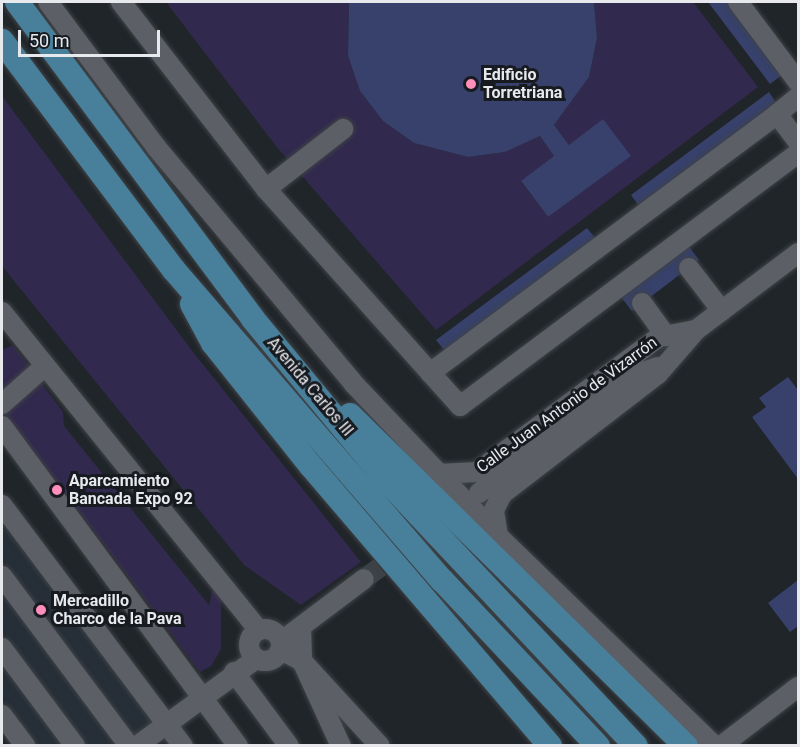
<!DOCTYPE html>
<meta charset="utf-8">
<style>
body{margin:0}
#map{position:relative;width:800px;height:747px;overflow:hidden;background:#202529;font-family:Roboto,sans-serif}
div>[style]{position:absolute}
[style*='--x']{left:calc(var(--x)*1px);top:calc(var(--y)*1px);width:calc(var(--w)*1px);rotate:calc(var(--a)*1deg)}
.built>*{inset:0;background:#262e37}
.green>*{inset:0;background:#32294e}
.building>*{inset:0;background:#37416b}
.minor-tunnel>*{height:20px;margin-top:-10px;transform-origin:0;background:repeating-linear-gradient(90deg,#3e4246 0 20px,transparent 0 30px)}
.roads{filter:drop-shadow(0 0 2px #3f4347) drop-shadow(0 0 2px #3f4347)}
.minor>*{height:20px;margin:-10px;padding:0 10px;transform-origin:10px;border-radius:10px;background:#5c6066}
.minor>.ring{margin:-10px;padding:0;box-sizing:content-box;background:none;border:20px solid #5c6066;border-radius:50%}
.major>*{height:24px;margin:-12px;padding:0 12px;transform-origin:12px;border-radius:12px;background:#48809b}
.dots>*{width:16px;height:16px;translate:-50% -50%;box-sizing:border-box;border:3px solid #171b20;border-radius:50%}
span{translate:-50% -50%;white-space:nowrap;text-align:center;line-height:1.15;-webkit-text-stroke:6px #171b20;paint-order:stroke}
.poi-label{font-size:16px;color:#e7e9ed;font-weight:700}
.left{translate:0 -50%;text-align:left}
.street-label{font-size:16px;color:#e7e9ed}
.frame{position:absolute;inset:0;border:3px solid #e7e9ed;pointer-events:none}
.scale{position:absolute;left:18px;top:30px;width:142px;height:27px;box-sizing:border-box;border:3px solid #e7e9ed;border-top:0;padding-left:8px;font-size:18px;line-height:21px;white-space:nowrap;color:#e7e9ed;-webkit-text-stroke:4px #171b20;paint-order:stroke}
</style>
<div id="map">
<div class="built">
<i style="clip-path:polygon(2px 506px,166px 723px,137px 745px,26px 745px,2px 714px)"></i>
</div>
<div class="green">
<i style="clip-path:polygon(166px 2px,349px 2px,348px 56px,360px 91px,383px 121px,414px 143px,468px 157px,505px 152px,540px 136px,554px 156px,521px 182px,548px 217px,630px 156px,569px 145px,554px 125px,589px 77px,597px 38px,594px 2px,693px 2px,758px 87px,436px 330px,276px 146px)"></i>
<i style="clip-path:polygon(2px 96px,193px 352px,361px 562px,301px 605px,244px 565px,2px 266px)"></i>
<i style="clip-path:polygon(13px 345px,63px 412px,64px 426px,209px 605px,213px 588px,221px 599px,221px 649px,211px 666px,200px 672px,2px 409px,2px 350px)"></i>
</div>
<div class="building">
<i style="clip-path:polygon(349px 2px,594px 2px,597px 38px,589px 77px,554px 125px,569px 145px,603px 119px,631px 156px,548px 217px,521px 181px,554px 156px,540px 136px,505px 152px,468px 157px,414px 143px,383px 121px,360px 91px,348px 56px)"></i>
<i style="clip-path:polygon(708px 2px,727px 2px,782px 75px,770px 84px)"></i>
<i style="clip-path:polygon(769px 92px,777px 104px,639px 206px,631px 195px)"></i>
<i style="clip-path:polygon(587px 228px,596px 239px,445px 351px,436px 340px)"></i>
<i style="clip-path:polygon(688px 245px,699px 260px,632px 311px,620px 296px)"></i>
<i style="clip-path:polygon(788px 377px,798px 390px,798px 479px,752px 417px,766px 407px,759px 398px)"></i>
<i style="clip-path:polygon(798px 580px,798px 626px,790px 632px,768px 603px)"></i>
</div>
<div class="minor-tunnel">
<i style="--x:364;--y:579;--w:99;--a:-36.4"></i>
</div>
<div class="roads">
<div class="minor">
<i style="--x:48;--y:2;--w:181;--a:53.3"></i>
<i style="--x:156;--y:147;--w:307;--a:50.1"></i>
<i style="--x:353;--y:383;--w:211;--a:46.5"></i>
<i style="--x:498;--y:536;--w:302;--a:44.1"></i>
<i style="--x:121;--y:2;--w:237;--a:52.2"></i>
<i style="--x:266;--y:189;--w:291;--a:48.2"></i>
<i style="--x:460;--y:406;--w:422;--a:-36.8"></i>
<i style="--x:738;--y:2;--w:100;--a:53.1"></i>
<i style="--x:798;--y:97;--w:27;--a:141"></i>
<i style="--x:777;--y:114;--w:35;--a:53"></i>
<i style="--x:266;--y:189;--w:98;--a:-37.9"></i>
<i style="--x:689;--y:268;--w:54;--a:52.5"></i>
<i style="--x:642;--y:303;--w:41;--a:54"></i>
<i style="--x:2;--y:312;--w:409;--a:51.1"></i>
<i style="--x:430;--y:373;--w:433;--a:-36.7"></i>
<i style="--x:2;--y:404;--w:57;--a:-41.5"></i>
<i style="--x:2;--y:426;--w:398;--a:53.6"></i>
<i style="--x:438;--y:474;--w:39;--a:-3"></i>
<i style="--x:477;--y:472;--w:227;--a:-36.6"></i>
<i style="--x:659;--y:337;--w:38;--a:-11"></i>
<i style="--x:479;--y:493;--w:190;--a:-37.5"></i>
<i style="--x:630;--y:377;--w:29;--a:-20"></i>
<i style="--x:2;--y:505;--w:301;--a:53.1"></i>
<i style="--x:498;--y:536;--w:26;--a:-99"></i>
<i style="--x:494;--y:510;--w:18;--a:-63"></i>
<i style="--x:502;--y:494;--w:197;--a:-37.6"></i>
<i style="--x:658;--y:374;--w:58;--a:-49.2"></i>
<i style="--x:696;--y:330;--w:128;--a:-37"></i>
<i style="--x:2;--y:576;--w:212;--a:53.2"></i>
<i style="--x:301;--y:627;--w:34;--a:88"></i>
<i style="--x:302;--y:661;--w:94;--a:65.4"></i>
<i class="ring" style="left:249px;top:629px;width:12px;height:12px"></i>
<i style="--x:291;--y:634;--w:91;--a:-37"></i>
<i style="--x:2;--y:648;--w:122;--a:53.3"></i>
<i style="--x:281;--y:650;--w:24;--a:28"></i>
<i style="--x:302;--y:661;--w:115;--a:47.5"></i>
<i style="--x:234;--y:672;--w:92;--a:53.4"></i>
<i style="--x:2;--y:715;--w:39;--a:53"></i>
<i style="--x:137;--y:746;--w:147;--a:-36.2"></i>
<i style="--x:721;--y:746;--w:97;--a:-37.5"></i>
</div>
<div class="major">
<i style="--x:17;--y:2;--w:395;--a:53.3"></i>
<i style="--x:253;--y:319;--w:212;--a:50.4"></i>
<i style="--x:388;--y:482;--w:362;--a:46.8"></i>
<i style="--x:2;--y:41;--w:286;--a:53.1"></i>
<i style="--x:174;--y:270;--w:410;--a:49.2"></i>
<i style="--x:442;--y:580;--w:228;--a:46.8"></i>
<i style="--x:192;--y:304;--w:44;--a:61.7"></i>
<i style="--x:213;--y:343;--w:157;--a:51.5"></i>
<i style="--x:311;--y:466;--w:368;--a:49.5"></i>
<i style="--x:350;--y:415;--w:472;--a:44.6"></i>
</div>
</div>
<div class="dots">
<i style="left:471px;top:84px;background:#ff8eba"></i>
<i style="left:57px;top:490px;background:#ff8eba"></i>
<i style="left:41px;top:610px;background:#ff8eba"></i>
</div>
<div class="poi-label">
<span class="left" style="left:483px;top:84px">Edificio<br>Torretriana</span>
<span class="left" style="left:69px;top:490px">Aparcamiento<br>Bancada Expo 92</span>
<span class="left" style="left:53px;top:610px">Mercadillo<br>Charco de la Pava</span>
</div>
<div class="street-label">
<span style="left:310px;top:387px;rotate:50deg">Avenida Carlos III</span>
<span style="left:567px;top:405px;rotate:-36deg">Calle Juan Antonio de Vizarrón</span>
</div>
<div class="frame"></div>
<div class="scale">50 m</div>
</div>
